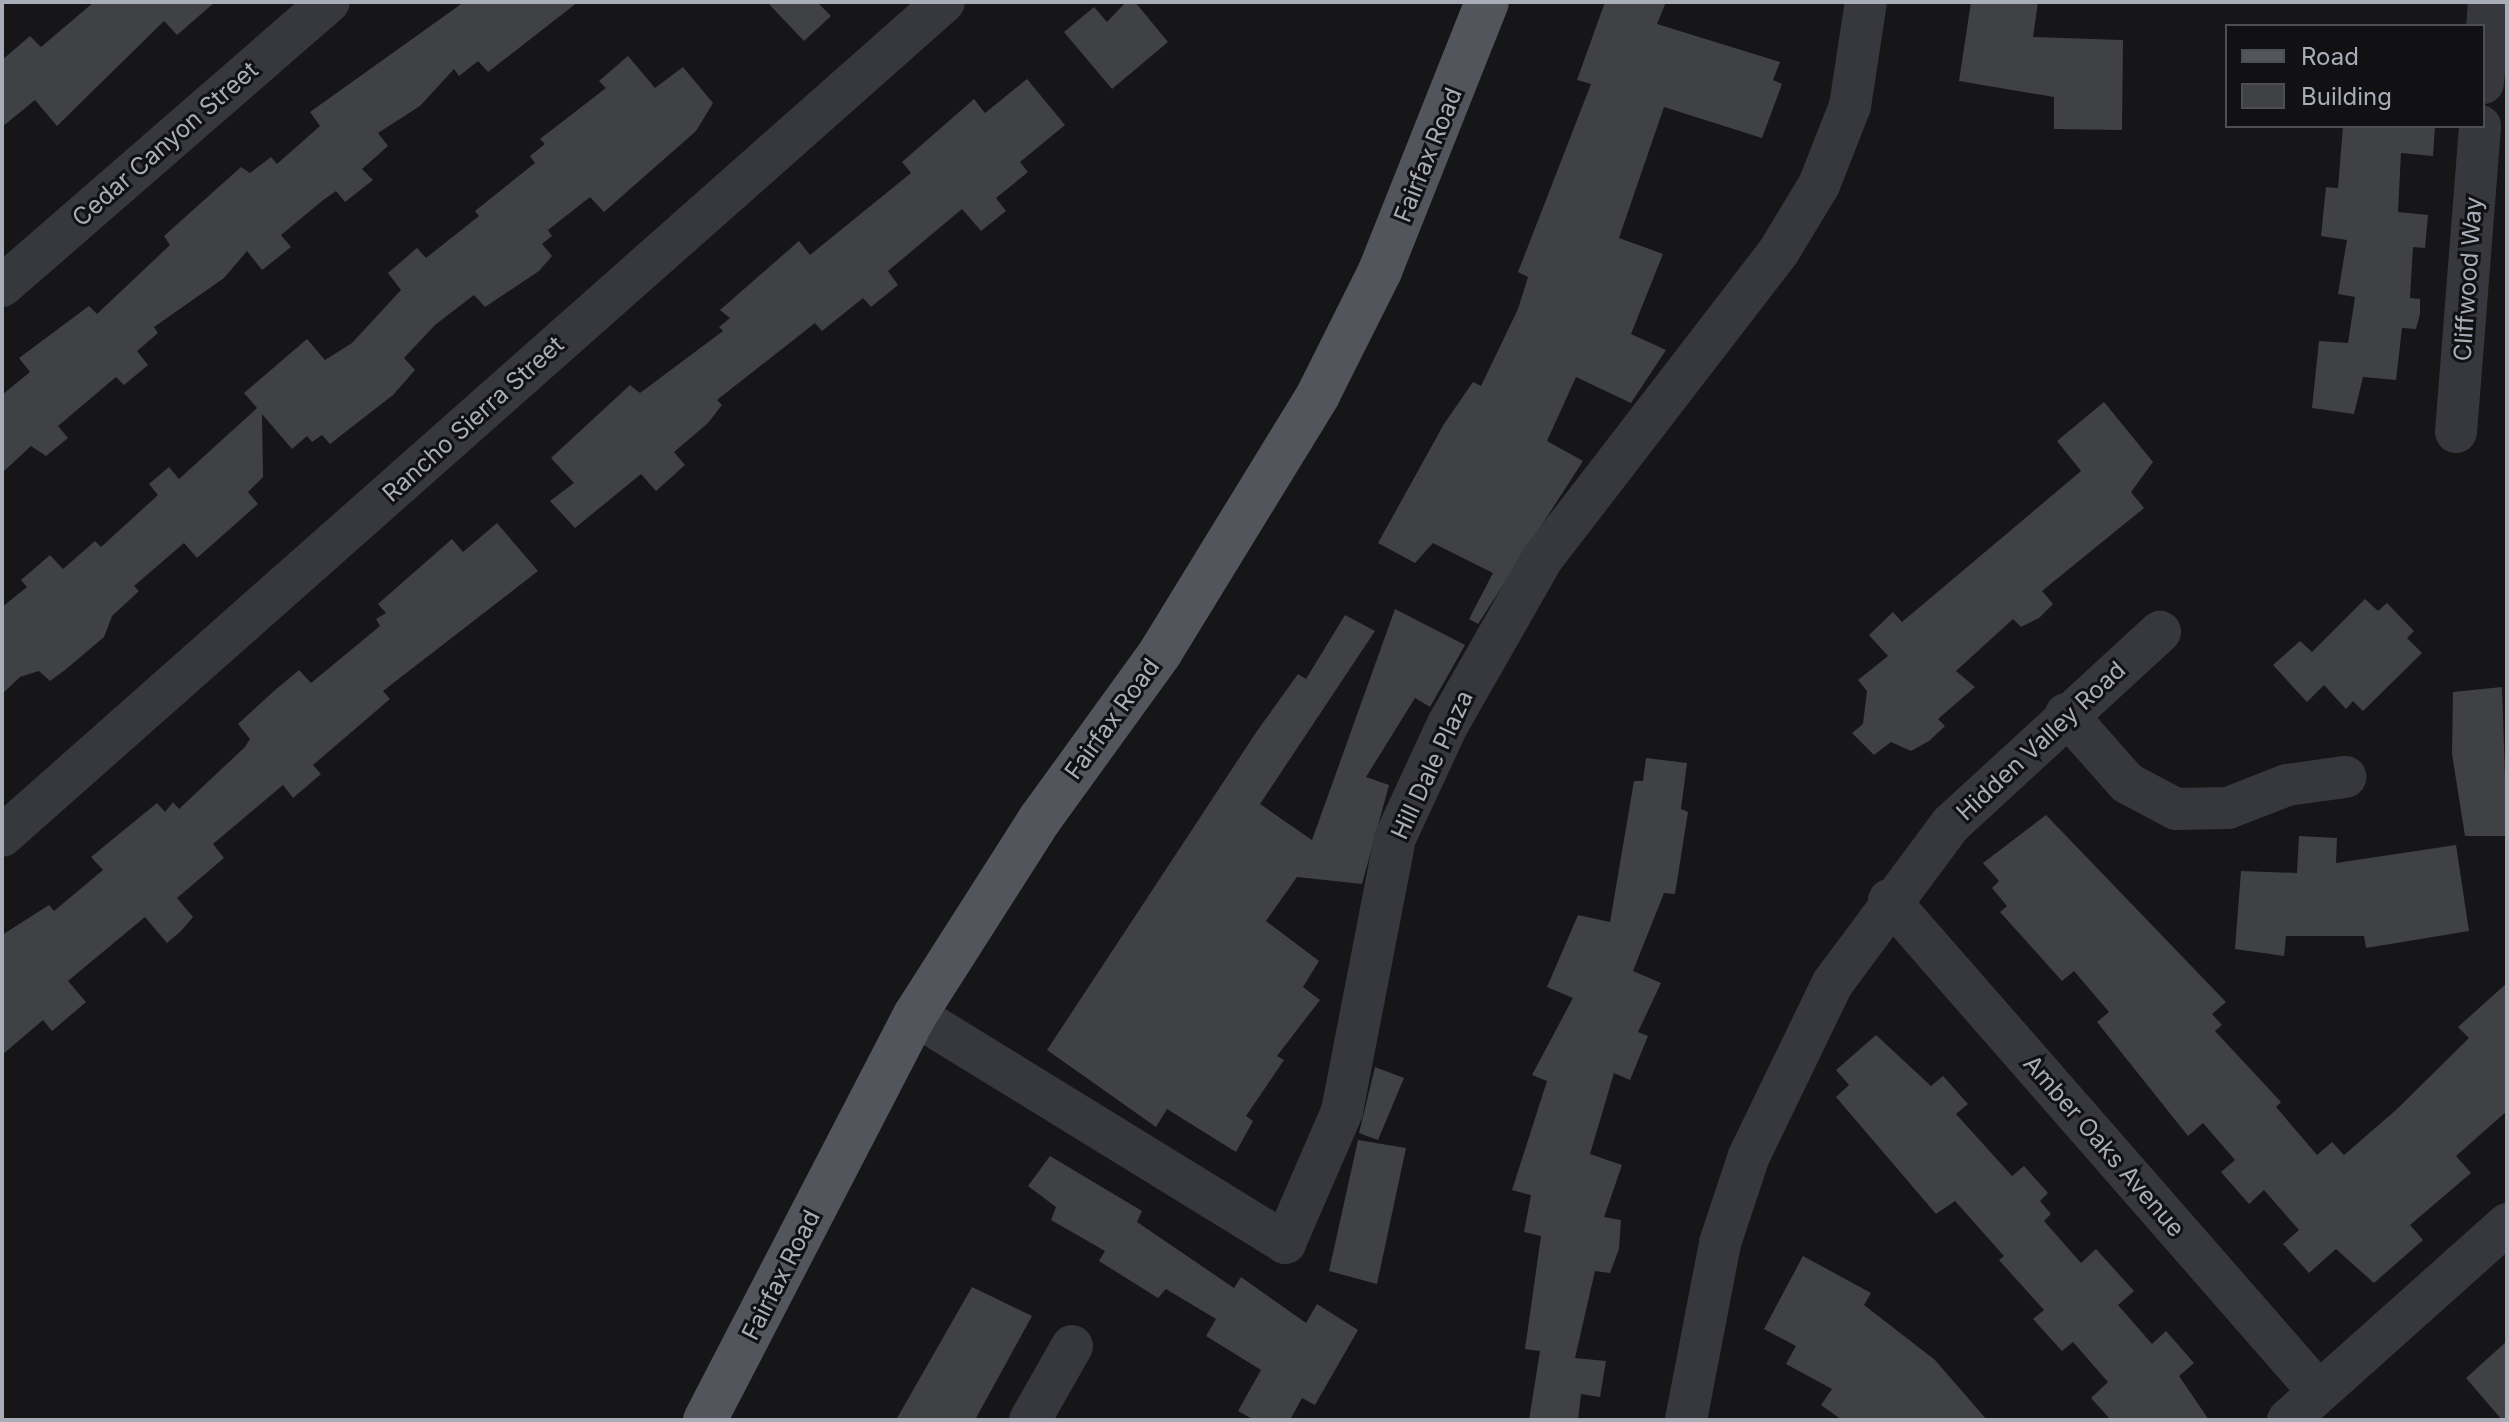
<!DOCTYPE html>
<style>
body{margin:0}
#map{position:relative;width:2509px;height:1422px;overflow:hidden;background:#161618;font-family:Inter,sans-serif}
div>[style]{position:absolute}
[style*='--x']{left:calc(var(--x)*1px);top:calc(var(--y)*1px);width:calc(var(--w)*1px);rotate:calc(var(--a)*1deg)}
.building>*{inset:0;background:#404145}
.minor>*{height:42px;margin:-21px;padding:0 21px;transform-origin:21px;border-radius:21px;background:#37383d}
.major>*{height:44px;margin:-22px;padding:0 22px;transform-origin:22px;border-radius:22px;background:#53555c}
span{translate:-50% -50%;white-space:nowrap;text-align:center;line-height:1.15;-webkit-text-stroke:6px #111113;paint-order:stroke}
.street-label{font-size:24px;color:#a8adb8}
.frame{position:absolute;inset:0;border:4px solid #a8adb8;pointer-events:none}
.legend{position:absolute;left:2225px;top:24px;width:260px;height:104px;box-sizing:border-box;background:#111113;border:2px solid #4d4f55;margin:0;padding:10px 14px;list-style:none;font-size:24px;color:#a8adb8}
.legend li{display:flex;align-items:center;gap:16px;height:40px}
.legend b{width:40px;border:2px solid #4d4f55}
</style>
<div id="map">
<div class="building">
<i style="clip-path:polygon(94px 2px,215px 2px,177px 35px,164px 21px,57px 126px,35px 100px,2px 127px,2px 60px,30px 36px,41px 47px)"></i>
<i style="clip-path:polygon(464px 2px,578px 2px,488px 72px,478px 61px,459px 76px,454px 69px,420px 106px,378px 133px,388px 146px,362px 169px,373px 180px,345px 202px,336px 191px,322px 201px,281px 235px,291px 247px,262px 270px,247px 251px,224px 278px,154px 327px,158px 333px,137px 351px,148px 365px,124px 385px,116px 377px,58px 426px,68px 438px,46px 456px,31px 446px,2px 473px,2px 395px,30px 372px,19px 358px,89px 306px,97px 314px,170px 245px,164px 236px,241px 167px,250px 173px,271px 157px,277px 164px,320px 126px,310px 112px)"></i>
<i style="clip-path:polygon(767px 2px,817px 2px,831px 16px,804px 41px)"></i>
<i style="clip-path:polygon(1126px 2px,1135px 2px,1168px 42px,1112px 89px,1064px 32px,1094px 7px,1107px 22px)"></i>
<i style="clip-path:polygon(1605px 2px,1666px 2px,1657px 24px,1780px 62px,1773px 80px,1782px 84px,1762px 138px,1664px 107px,1619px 238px,1663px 254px,1631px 334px,1666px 350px,1631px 403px,1576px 377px,1547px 441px,1583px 461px,1478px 624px,1469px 619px,1493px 573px,1433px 543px,1415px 563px,1378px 543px,1444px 424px,1473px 382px,1481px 386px,1518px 309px,1528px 277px,1518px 272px,1591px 84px,1577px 80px)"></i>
<i style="clip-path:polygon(1971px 2px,2038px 2px,2033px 37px,2123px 40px,2122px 130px,2054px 129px,2054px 97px,1959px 81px)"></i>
<i style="clip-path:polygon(628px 56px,655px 88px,683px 67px,713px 103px,696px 131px,604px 212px,590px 197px,548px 230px,552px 236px,542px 244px,552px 256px,539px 271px,485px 307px,474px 295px,435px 325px,404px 358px,415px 370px,393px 395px,330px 444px,322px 435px,312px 442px,307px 436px,292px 449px,262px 414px,263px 477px,248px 492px,258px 504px,197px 558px,184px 543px,134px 586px,139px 591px,112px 616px,104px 637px,65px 670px,50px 681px,39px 671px,20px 677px,2px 694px,2px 607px,27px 587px,21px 580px,50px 555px,63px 569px,95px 541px,101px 547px,158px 495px,149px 484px,169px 467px,179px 479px,257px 408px,244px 393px,307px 339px,325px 360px,352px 343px,401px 290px,388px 273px,417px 248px,426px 258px,479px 216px,475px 211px,535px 163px,530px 156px,545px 144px,540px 139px,606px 88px,599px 81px)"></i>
<i style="clip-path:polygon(1027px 79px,1065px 125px,1020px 162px,1028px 172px,996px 198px,1006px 211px,981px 231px,962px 209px,888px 271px,898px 285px,871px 307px,863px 298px,822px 331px,815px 323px,717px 400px,722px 405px,708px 423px,674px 452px,685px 465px,656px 491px,641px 474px,575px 528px,550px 501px,574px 483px,551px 458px,630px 385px,640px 393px,723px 331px,719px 327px,730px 318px,720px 310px,799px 241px,810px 255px,911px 173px,902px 162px,974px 99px,985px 113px)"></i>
<i style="clip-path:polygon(2343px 126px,2435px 126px,2433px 156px,2401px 153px,2398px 212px,2428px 215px,2425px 248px,2413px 247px,2410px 298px,2420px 299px,2420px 314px,2416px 329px,2402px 328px,2396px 380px,2363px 377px,2354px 414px,2312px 408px,2319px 341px,2348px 343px,2355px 297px,2338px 294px,2347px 240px,2321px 236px,2326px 187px,2338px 188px)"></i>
<i style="clip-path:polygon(2104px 402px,2153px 462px,2131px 492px,2144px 508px,2042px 591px,2053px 604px,2039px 618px,2021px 627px,2013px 619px,1956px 671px,1975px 687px,1938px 719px,1945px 726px,1929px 741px,1911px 751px,1891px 742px,1874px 755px,1852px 733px,1863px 724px,1867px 691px,1858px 680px,1888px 656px,1869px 635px,1893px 612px,1902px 622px,2081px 471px,2057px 441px)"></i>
<i style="clip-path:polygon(497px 523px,538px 571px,383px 691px,390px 699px,313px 765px,321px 774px,293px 798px,283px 785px,213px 844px,224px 858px,177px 898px,193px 917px,181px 931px,167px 943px,145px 917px,68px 981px,86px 1002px,52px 1031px,43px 1020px,2px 1055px,2px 935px,49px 905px,54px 911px,103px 870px,91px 857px,157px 803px,165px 812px,173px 802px,179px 809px,245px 747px,250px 739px,238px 724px,274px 691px,299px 670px,311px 683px,380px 626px,376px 619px,386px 613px,378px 604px,420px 567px,452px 539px,463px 552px)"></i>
<i style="clip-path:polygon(2365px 599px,2378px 611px,2387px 603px,2414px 631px,2407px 638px,2422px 653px,2363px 711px,2353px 701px,2346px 709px,2324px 685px,2307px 702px,2273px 665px,2300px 641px,2312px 652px)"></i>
<i style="clip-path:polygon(1395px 609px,1465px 645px,1430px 707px,1415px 698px,1366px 777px,1389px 785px,1362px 884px,1297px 877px,1266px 921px,1319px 961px,1303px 987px,1320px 1000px,1277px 1056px,1284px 1060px,1246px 1116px,1253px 1121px,1236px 1152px,1167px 1109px,1156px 1127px,1047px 1050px,1257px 731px,1298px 674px,1306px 679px,1345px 615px,1375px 631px,1260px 804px,1312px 840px)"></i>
<i style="clip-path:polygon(2502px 687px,2507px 836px,2465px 836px,2452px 754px,2453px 692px)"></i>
<i style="clip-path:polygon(1646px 758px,1687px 763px,1681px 809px,1688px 812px,1675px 894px,1664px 893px,1633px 971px,1661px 983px,1638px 1032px,1648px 1036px,1630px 1080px,1614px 1073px,1590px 1154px,1622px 1165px,1604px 1217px,1621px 1220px,1619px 1249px,1610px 1273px,1595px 1271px,1575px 1358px,1606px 1361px,1600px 1397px,1581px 1394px,1578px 1420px,1529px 1420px,1540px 1351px,1525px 1349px,1541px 1236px,1524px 1232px,1531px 1195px,1512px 1190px,1547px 1081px,1532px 1075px,1573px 998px,1547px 987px,1578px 915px,1610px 922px,1634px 781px,1643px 781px)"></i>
<i style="clip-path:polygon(2046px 815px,2226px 1002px,2212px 1014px,2222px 1025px,2215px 1031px,2281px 1102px,2276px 1107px,2317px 1155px,2332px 1142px,2344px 1155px,2396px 1110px,2469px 1038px,2458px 1027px,2507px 983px,2507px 1111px,2456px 1156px,2471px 1173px,2410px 1225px,2423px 1240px,2374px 1283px,2336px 1249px,2309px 1273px,2283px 1244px,2299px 1230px,2264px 1190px,2249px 1204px,2221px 1172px,2235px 1160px,2203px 1123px,2188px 1136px,2097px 1022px,2109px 1012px,2074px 971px,2062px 981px,2000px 912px,2007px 906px,1992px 888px,1999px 881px,1983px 863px)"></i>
<i style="clip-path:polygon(2299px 836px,2337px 838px,2336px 863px,2456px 845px,2469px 931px,2366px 948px,2364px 936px,2286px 936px,2284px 956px,2235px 949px,2241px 871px,2297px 873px)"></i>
<i style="clip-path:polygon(1876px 1035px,1931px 1086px,1943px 1076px,1968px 1104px,1956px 1114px,2012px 1176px,2024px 1166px,2048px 1193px,2040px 1201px,2051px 1214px,2044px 1221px,2081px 1263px,2096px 1249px,2134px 1291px,2118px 1305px,2152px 1344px,2166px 1331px,2194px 1363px,2179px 1376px,2209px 1420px,2111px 1420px,2091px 1398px,2108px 1382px,2073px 1342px,2062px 1351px,2033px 1319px,2044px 1310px,1999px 1260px,2004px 1256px,1955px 1201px,1936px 1214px,1836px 1097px,1849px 1085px,1836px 1070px)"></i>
<i style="clip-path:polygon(1375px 1067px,1404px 1078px,1378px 1140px,1359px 1133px)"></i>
<i style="clip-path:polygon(1358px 1140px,1406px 1148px,1377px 1284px,1329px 1271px)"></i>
<i style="clip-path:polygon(1050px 1156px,1142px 1211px,1137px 1222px,1234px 1288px,1241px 1277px,1306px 1323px,1317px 1304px,1358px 1330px,1315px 1405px,1302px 1398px,1290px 1420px,1254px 1420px,1238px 1411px,1261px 1370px,1206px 1336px,1216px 1319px,1166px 1289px,1158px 1298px,1099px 1261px,1105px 1251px,1051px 1220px,1056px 1207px,1028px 1186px)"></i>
<i style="clip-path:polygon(1803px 1256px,1871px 1293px,1864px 1305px,1935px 1360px,1987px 1420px,1842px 1420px,1821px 1405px,1832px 1389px,1786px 1364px,1796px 1346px,1764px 1329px)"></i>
<i style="clip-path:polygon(972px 1287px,1032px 1316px,975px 1420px,896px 1420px)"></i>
<i style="clip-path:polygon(2507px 1341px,2507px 1420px,2502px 1420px,2466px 1378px)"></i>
</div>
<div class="minor">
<i style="--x:2483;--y:83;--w:81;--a:-85.8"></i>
<i style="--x:2;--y:286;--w:433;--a:-41"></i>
<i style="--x:2456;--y:432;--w:307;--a:-85.5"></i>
<i style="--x:2066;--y:714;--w:92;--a:48.5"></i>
<i style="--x:2127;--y:783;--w:55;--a:28"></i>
<i style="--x:2176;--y:809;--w:52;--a:-1.1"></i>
<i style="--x:2228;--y:808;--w:63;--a:-21.3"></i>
<i style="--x:2287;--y:785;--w:59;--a:-7.9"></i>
<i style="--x:2;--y:836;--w:1258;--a:-41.52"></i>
<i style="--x:1889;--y:900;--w:653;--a:48.85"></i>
<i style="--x:915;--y:1015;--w:435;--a:31.6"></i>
<i style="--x:1285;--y:1243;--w:144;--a:-66.6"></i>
<i style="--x:1342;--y:1111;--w:278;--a:-79"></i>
<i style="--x:1395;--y:838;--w:126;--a:-65.1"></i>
<i style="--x:1448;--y:724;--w:190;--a:-60.3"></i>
<i style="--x:1542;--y:559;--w:389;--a:-52.4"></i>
<i style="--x:1779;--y:251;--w:77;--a:-58.8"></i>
<i style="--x:1819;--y:185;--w:85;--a:-68.6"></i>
<i style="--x:1850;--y:106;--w:105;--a:-81.3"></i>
<i style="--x:1030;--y:1420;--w:85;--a:-60.4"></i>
<i style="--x:1686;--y:1420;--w:180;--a:-79.1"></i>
<i style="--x:1720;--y:1243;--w:92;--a:-71.6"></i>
<i style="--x:1749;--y:1156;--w:191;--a:-64.2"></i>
<i style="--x:1832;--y:984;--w:199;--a:-53.4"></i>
<i style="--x:1951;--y:824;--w:284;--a:-42.6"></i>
<i style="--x:2288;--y:1420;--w:294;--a:-41.8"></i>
</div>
<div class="major">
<i style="--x:705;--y:1420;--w:456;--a:-62.6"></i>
<i style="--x:915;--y:1015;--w:232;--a:-57.5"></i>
<i style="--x:1040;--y:819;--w:205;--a:-54.1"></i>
<i style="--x:1160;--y:653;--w:303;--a:-58.5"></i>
<i style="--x:1318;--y:395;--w:139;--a:-63.4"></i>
<i style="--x:1380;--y:271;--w:289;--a:-68.3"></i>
</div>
<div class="street-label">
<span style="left:165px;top:144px;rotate:-41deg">Cedar Canyon Street</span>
<span style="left:1428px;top:155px;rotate:-68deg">Fairfax Road</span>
<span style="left:2468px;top:279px;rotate:-86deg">Cliffwood Way</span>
<span style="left:473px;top:419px;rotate:-42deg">Rancho Sierra Street</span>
<span style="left:1112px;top:719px;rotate:-54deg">Fairfax Road</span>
<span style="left:2041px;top:741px;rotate:-43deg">Hidden Valley Road</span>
<span style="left:1432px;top:765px;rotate:-65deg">Hill Dale Plaza</span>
<span style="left:2104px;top:1146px;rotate:49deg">Amber Oaks Avenue</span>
<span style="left:781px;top:1275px;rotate:-63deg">Fairfax Road</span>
</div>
<div class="frame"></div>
<ul class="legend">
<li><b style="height:10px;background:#53555c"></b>Road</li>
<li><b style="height:22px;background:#404145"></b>Building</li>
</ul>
</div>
